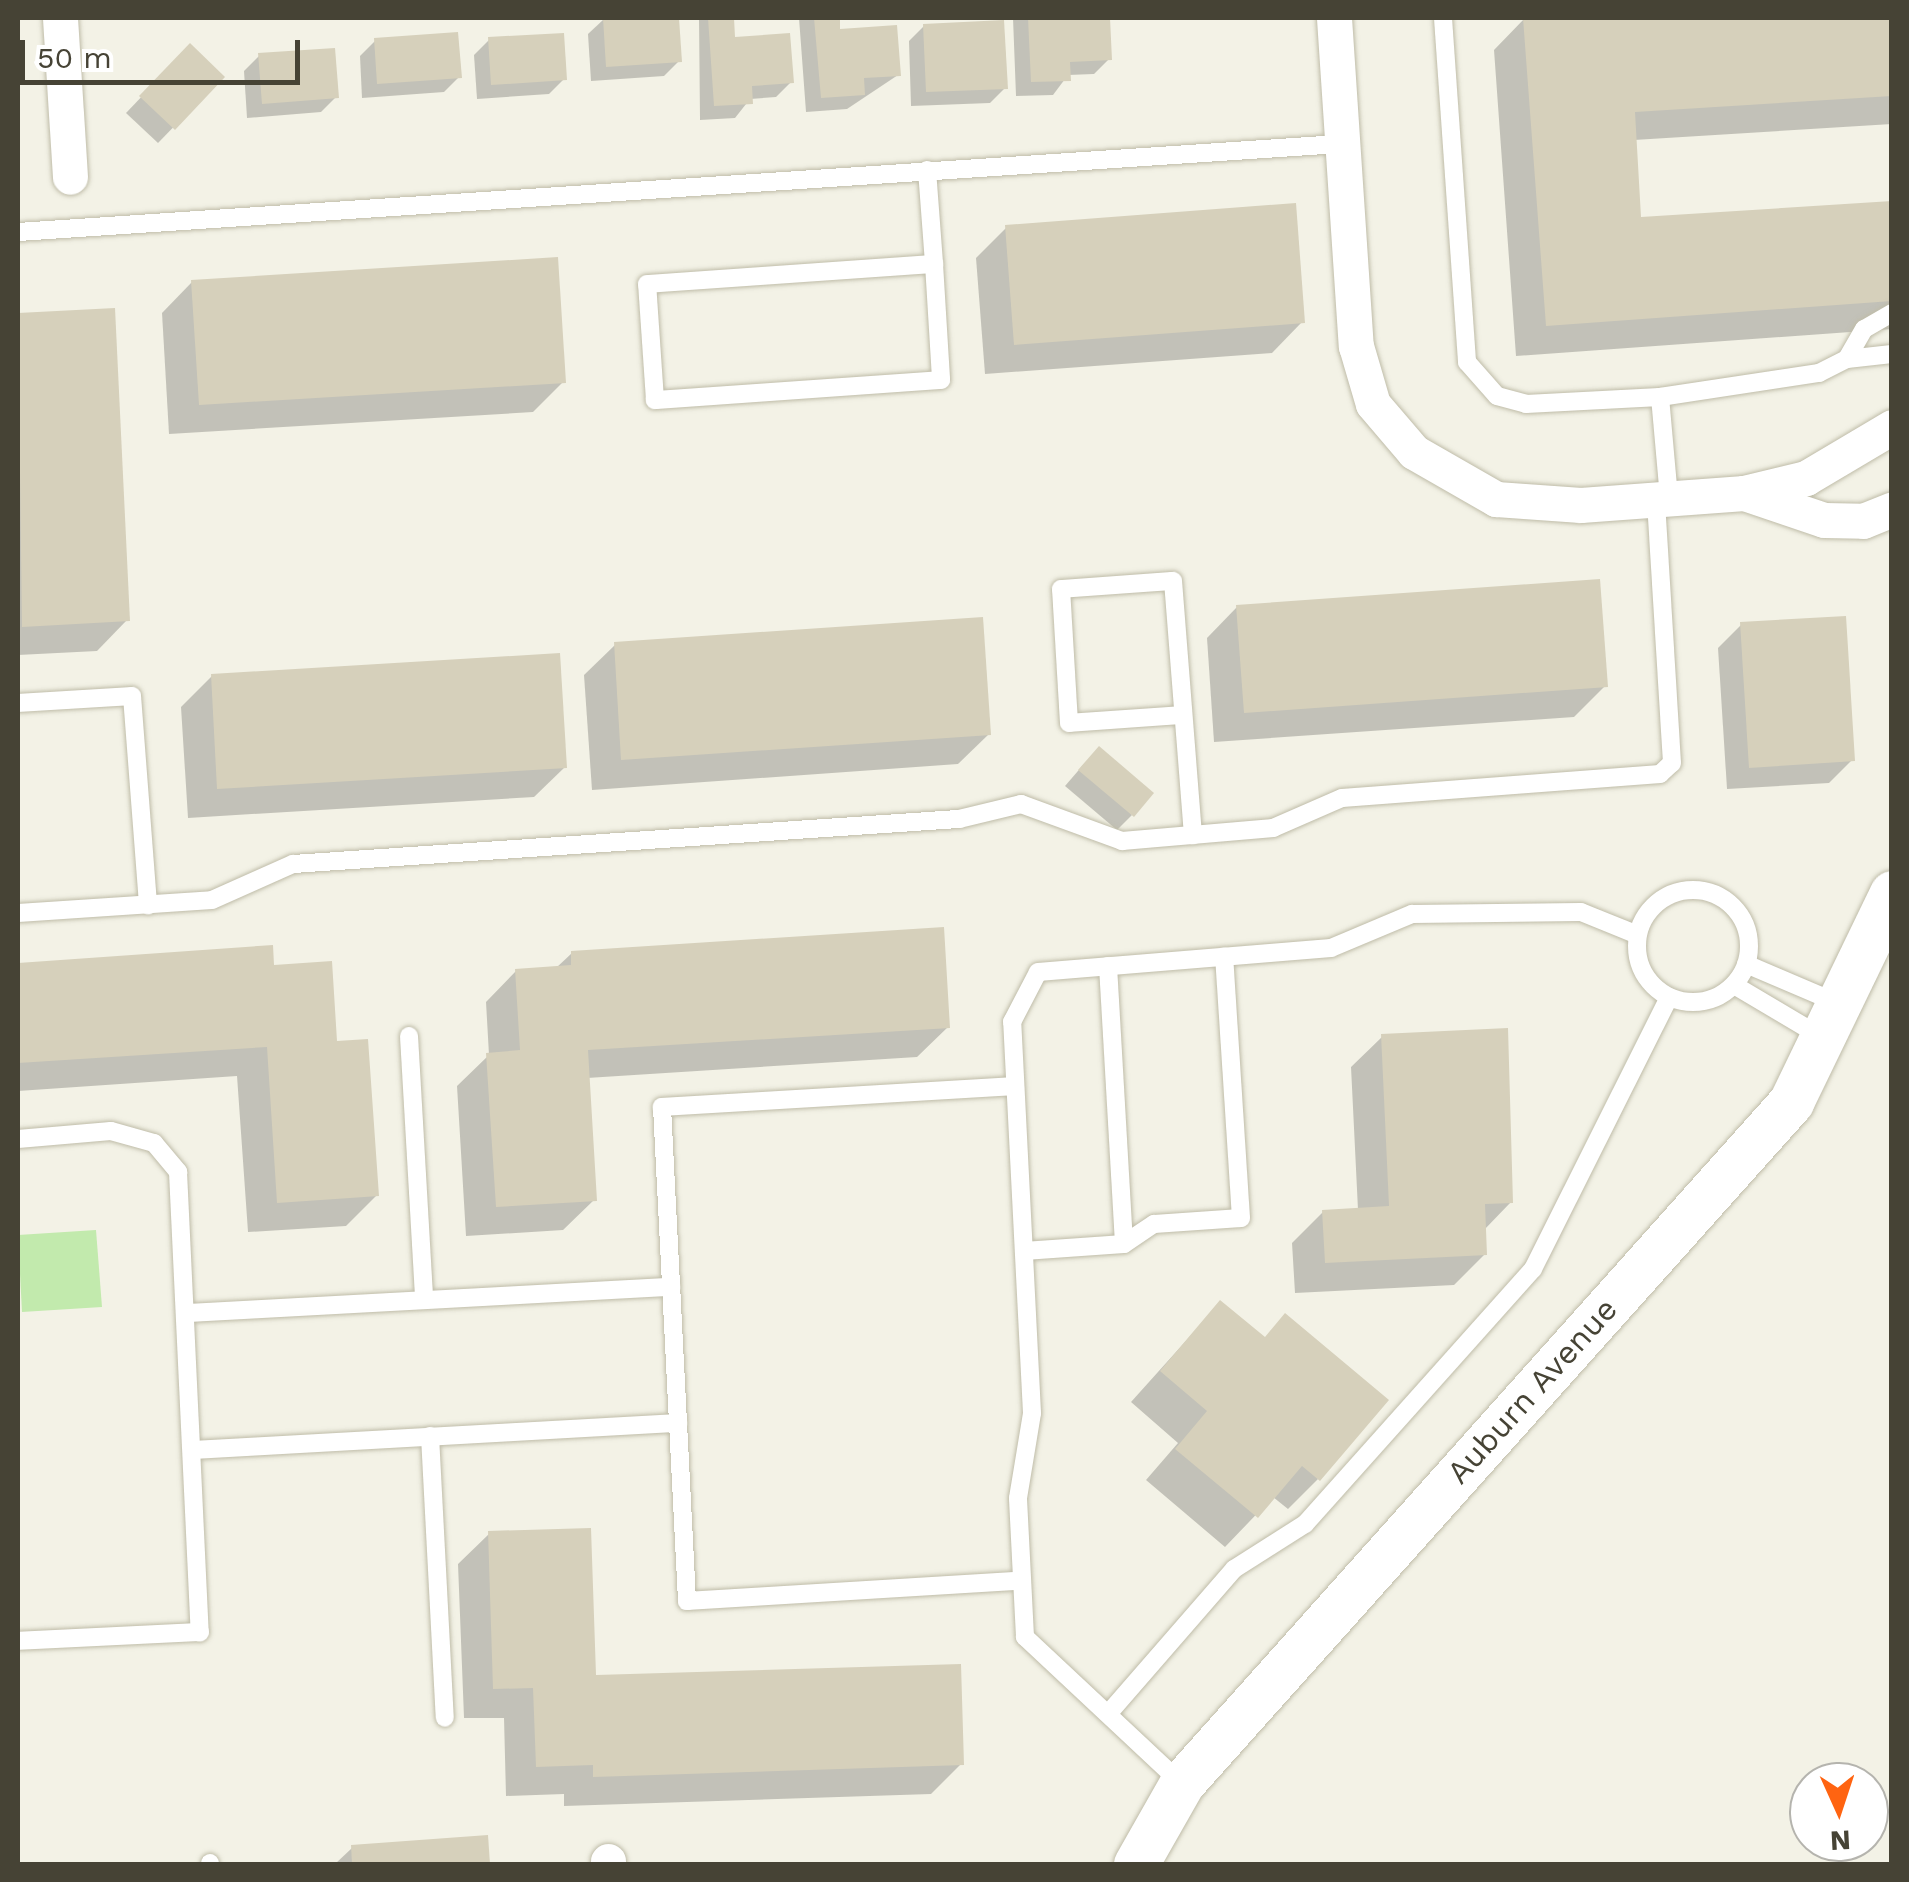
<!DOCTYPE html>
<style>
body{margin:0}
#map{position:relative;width:1909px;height:1882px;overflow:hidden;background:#f3f2e6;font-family:"Work Sans",sans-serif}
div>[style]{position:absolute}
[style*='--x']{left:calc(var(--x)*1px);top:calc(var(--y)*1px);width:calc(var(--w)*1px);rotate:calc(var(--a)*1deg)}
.green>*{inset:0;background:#c2eaad}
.shadow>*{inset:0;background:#0003}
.building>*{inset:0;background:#d6d0bb}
.roads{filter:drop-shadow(0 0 2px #bfbca8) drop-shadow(0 0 2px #bfbca8)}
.service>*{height:18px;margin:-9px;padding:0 9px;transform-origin:9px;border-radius:9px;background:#fff}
.service>.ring{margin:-9px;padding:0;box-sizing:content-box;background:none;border:18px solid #fff;border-radius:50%}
.minor>*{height:35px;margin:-17.5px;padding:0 17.5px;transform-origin:17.5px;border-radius:17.5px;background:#fff}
.tertiary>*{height:45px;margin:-22.5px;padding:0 22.5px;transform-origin:22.5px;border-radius:22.5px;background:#fff}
span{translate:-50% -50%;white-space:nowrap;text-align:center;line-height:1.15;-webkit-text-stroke:8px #fff;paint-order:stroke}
.street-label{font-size:32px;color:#464335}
.frame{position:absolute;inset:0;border:20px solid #464335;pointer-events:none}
.north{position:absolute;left:1789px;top:1762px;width:100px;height:100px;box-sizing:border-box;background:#fff;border:2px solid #b5b4ae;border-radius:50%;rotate:177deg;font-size:28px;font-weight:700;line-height:40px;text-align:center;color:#464335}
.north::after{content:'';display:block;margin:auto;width:35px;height:45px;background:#ff6411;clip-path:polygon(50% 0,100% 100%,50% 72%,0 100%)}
.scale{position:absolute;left:20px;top:40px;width:280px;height:45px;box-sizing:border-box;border:5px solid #464335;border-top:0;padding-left:12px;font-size:30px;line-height:35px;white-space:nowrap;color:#464335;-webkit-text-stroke:8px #fff;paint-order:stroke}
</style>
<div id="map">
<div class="green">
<i style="clip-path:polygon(96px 1230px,102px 1307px,22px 1312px,18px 1235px)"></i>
</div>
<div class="shadow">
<i style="clip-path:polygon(677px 18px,679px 61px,664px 76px,591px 81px,588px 34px,604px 19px)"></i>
<i style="clip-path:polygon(699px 18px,731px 18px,732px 39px,791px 82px,776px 97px,750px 99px,735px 118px,700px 120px)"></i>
<i style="clip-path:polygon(799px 18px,837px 18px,838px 32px,898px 75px,847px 109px,806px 112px)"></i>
<i style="clip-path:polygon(1013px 18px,1108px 18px,1109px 59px,1094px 74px,1068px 75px,1053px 95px,1016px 96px)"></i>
<i style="clip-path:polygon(1892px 18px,1892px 124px,1634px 140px,1639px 220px,1892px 203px,1892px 329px,1516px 356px,1494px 50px,1524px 19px)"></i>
<i style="clip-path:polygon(924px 26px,1005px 88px,990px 103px,911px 106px,909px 41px)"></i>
<i style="clip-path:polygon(489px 40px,564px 79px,549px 94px,477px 99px,474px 55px)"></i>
<i style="clip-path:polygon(375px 41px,459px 77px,444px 92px,362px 98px,360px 56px)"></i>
<i style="clip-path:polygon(190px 46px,222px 77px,158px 143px,126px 113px)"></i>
<i style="clip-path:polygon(259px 56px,336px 97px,321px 112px,247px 118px,244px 71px)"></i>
<i style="clip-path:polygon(1006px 228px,1302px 322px,1272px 353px,985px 374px,976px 258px)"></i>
<i style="clip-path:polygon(192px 282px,563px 382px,533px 412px,169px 434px,162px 313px)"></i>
<i style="clip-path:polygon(112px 311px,127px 620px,97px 651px,18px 655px,18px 315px)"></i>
<i style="clip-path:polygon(1237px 607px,1605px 686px,1574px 717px,1214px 742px,1207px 638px)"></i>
<i style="clip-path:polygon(1741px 625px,1852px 760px,1829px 783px,1727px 789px,1718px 648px)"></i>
<i style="clip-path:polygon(615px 645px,989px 734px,958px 764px,592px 790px,584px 675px)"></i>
<i style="clip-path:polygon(212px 676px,565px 767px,534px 797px,188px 818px,181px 707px)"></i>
<i style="clip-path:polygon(1084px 764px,1132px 815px,1117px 830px,1065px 786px)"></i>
<i style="clip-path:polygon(271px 948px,272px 968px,335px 1044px,376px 1196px,346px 1226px,248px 1232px,237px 1076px,18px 1091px,18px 965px)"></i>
<i style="clip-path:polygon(572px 953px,948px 1027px,917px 1057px,587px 1078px,594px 1200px,563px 1230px,466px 1236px,457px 1086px,489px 1055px,486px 1002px,516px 971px,556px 968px)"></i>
<i style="clip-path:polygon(1382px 1037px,1511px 1202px,1484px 1230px,1485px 1254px,1454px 1285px,1295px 1293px,1292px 1243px,1323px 1212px,1358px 1210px,1351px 1067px)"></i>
<i style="clip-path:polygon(1220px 1303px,1318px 1479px,1288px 1509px,1273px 1497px,1225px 1547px,1146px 1480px,1178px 1443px,1131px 1402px)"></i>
<i style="clip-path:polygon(489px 1534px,593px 1678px,961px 1764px,931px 1794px,564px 1806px,564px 1794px,506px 1796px,504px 1718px,464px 1718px,458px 1564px)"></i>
<i style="clip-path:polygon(486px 1838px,488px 1864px,335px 1864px,352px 1848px)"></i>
</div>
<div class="building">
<i style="clip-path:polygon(603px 18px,679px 18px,682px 62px,606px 67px)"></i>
<i style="clip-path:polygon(708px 18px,734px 18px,735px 37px,790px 33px,794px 83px,752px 86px,753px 104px,714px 106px)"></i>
<i style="clip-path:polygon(814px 18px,840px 18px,840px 29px,897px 25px,901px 76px,864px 78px,865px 95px,821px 98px)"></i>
<i style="clip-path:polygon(1028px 18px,1110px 18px,1112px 60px,1070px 62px,1071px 81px,1031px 82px)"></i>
<i style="clip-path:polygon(1523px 18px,1892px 18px,1892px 96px,1635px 112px,1641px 217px,1892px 201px,1892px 301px,1546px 326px)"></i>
<i style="clip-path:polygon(1004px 20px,1008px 89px,926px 92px,923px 24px)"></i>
<i style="clip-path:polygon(458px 32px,462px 78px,377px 84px,374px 38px)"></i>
<i style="clip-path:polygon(564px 33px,567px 80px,491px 85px,488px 37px)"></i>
<i style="clip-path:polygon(190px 43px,225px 77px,175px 130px,139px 96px)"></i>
<i style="clip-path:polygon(335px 48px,339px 98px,262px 104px,258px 53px)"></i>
<i style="clip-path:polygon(1296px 203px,1305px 323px,1014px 345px,1005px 225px)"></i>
<i style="clip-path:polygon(558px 257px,566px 383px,199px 405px,191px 280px)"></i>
<i style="clip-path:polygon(115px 308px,130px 621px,22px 627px,18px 313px)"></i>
<i style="clip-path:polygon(1600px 579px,1608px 687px,1244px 713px,1236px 605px)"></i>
<i style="clip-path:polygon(1846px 616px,1855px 761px,1749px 768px,1740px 622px)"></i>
<i style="clip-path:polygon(983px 617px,991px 735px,621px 760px,614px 642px)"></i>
<i style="clip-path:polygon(560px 653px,567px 768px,217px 789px,211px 674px)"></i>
<i style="clip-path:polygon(1099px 746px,1154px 793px,1134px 817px,1078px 770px)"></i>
<i style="clip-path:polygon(944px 927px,950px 1028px,588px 1050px,597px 1201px,496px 1207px,486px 1053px,520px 1050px,515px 969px,571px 965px,571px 951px)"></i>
<i style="clip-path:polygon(273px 945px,274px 965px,332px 961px,337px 1041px,368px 1039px,379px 1196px,277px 1203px,267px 1047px,18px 1063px,18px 963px)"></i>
<i style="clip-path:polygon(1508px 1028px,1513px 1203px,1485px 1204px,1487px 1255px,1325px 1263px,1322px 1210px,1389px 1206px,1381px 1034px)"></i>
<i style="clip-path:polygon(1220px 1300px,1265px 1337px,1285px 1313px,1389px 1400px,1320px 1481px,1302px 1466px,1258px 1518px,1175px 1449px,1207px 1411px,1160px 1371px)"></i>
<i style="clip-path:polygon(591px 1528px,596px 1675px,961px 1664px,964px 1765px,593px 1777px,593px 1765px,536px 1767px,533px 1688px,493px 1689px,488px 1531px)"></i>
<i style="clip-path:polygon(488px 1835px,490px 1864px,352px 1864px,351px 1845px)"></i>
</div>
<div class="roads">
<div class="service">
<i style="--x:1443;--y:18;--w:345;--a:86"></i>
<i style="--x:1467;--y:362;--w:45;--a:48.6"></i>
<i style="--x:1497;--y:396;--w:30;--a:15"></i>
<i style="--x:1526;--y:404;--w:134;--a:-3"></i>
<i style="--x:1660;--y:397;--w:101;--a:84.9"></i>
<i style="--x:927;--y:170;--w:94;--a:85.7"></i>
<i style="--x:934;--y:264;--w:116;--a:86.5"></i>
<i style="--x:941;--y:380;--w:287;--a:176"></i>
<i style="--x:655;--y:400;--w:116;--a:-93.9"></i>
<i style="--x:647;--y:284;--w:288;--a:-4"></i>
<i style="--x:18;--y:232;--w:1326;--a:-3.81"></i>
<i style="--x:1892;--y:313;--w:32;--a:150"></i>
<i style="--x:1864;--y:329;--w:34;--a:120"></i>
<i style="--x:1847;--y:359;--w:45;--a:-6.3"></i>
<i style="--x:1660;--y:397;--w:161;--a:-8.6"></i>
<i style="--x:1819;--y:373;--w:31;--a:-27"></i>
<i style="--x:18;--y:703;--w:114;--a:-3.5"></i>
<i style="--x:132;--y:696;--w:210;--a:85.6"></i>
<i style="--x:1182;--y:715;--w:113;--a:176"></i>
<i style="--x:1069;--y:723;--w:134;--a:-93.4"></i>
<i style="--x:1061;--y:589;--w:112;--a:-4.1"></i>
<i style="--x:1173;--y:581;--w:255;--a:85.5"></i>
<i class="ring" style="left:1637px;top:890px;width:94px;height:94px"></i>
<i style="--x:18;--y:913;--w:194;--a:-3.8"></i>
<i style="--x:212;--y:900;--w:89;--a:-24"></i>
<i style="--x:293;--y:864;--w:668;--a:-3.87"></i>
<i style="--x:959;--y:819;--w:64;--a:-13.6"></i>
<i style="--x:1021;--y:804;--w:108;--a:20.1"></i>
<i style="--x:1122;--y:841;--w:152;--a:-4.9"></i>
<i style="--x:1273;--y:828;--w:75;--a:-23.5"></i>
<i style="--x:1342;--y:798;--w:319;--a:-4.3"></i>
<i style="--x:1660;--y:774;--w:16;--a:-43"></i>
<i style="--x:1672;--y:763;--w:264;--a:-93.5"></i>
<i style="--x:1746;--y:964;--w:102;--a:23.1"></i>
<i style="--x:1108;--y:966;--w:278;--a:86.7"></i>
<i style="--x:1734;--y:985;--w:100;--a:30.7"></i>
<i style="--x:409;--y:1036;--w:264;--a:86.7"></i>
<i style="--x:1015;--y:1086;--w:354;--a:176.6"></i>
<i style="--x:662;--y:1107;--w:495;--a:87.1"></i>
<i style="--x:687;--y:1601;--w:331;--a:-3.5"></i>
<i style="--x:18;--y:1139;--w:93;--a:-4.9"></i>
<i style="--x:111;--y:1131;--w:45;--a:15.6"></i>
<i style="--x:154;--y:1143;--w:38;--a:50"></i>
<i style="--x:178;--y:1172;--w:461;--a:87.3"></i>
<i style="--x:200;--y:1632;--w:182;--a:177.2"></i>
<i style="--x:1024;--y:1251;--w:100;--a:-4"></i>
<i style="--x:1124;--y:1244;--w:36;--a:-34"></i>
<i style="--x:1154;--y:1224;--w:87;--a:-3.9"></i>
<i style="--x:1241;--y:1218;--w:262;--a:-93.7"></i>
<i style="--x:188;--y:1313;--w:484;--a:-3.1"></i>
<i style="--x:430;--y:1436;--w:282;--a:87"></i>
<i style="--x:193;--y:1450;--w:486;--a:-3.2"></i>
<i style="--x:1108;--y:1714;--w:192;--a:-49"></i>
<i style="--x:1234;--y:1569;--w:84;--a:-32.4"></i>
<i style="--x:1305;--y:1524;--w:342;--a:-48.2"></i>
<i style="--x:1533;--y:1269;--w:304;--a:-63.4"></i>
<i style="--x:1181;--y:1783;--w:214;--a:-136.9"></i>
<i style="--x:1025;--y:1637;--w:139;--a:-92.9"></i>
<i style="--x:1018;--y:1498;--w:86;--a:-80.6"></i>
<i style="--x:1032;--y:1413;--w:392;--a:-92.9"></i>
<i style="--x:1012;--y:1022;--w:56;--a:-62.5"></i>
<i style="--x:1038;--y:972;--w:294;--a:-4.7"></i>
<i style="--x:1331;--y:948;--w:88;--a:-22.8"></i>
<i style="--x:1412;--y:914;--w:169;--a:-0.7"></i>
<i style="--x:1581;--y:912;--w:61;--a:22"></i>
<i style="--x:210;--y:1863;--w:1;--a:90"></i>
</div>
<div class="minor">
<i style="--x:60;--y:18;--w:159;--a:86.4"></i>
<i style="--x:1334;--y:18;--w:329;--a:86.2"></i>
<i style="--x:1356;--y:346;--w:60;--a:73.7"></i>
<i style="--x:1373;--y:404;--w:63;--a:49.5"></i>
<i style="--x:1414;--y:452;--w:95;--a:29.8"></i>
<i style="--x:1496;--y:499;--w:85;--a:4"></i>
<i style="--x:1581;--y:505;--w:163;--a:-4.2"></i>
<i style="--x:1892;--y:427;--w:100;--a:149.3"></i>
<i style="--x:1806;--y:478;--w:64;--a:166.4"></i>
<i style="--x:1744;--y:493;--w:84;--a:18.6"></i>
<i style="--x:1824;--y:520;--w:39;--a:1"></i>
<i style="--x:1863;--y:521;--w:31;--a:-22"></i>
<i style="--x:608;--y:1861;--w:3;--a:90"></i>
</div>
<div class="tertiary">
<i style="--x:1136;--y:1864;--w:93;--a:-60.4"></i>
<i style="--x:1182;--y:1783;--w:914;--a:-48.19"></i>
<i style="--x:1791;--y:1102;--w:232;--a:-64.2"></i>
</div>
</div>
<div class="street-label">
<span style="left:1532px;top:1391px;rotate:-48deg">Auburn Avenue</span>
</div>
<div class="frame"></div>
<div class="north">N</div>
<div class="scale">50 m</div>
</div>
